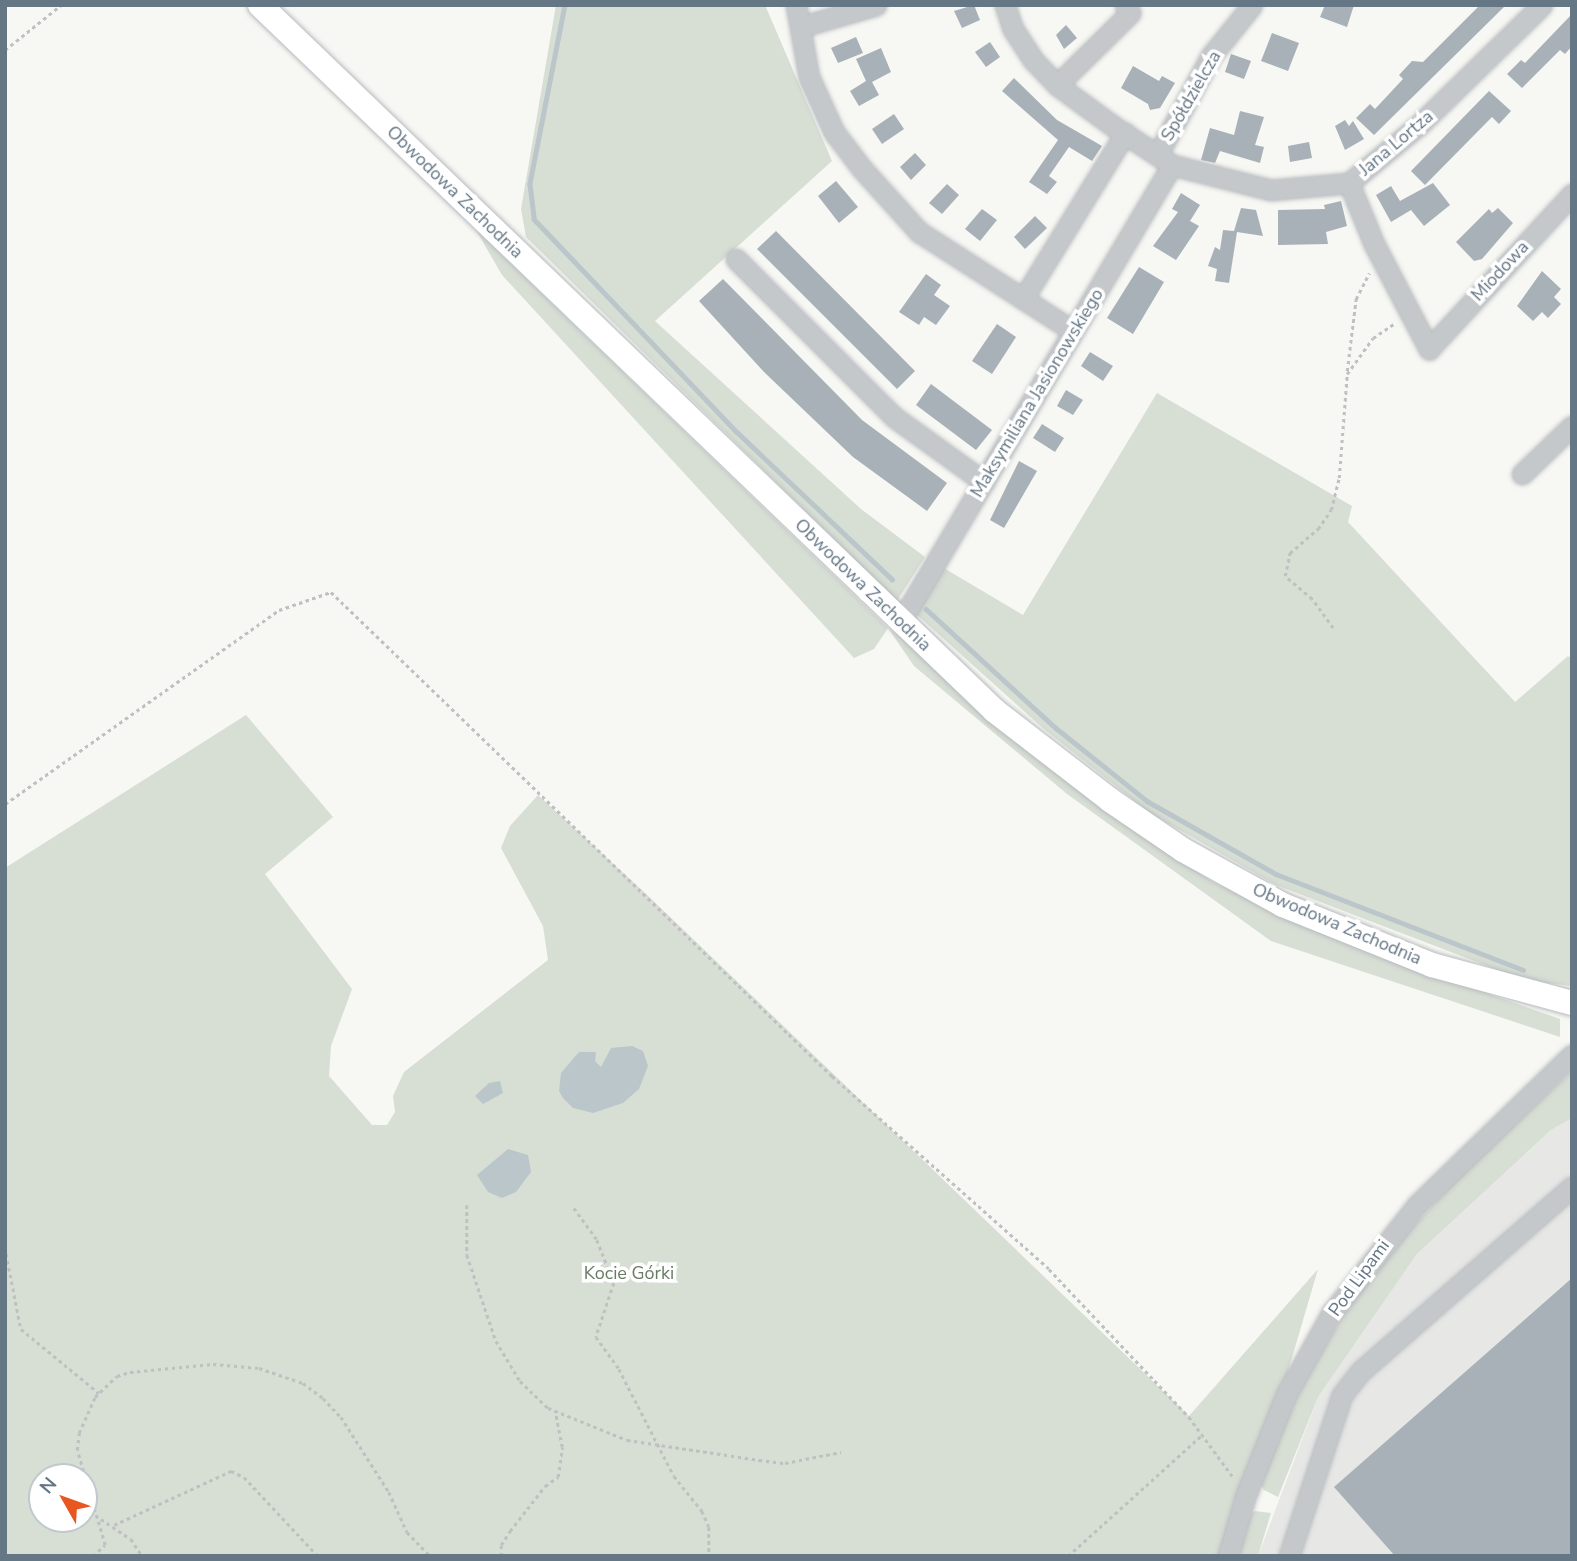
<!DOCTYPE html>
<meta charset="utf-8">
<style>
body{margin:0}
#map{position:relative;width:1577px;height:1561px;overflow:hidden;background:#f7f7f3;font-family:"Nunito Sans",sans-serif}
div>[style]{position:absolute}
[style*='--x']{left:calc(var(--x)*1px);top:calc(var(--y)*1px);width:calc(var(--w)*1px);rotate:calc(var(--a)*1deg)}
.built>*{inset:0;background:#e7e8e6}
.green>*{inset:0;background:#d7ded4}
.water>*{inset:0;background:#bbc6cb}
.stream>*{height:4.5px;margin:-2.25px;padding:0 2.25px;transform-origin:2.25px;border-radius:2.25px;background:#bbc6cb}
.building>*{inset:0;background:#a8b1b7}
.path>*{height:2.5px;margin-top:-1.25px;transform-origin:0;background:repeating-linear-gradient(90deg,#bec0c2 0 3.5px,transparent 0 7px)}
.roads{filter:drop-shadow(0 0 2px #b7bbbf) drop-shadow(0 0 2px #b7bbbf)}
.minor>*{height:19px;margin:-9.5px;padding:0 9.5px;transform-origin:9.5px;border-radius:9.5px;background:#c4c8cb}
.major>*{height:24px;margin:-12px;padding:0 12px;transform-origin:12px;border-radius:12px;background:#fff}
span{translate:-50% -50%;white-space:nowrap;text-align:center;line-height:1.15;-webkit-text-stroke:7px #fff;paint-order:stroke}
.street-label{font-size:18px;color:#657685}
.park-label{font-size:18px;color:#687c64}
.frame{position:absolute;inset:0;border:7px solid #657685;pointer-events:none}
.north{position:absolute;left:28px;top:1463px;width:70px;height:70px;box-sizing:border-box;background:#fff;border:2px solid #c1c8ce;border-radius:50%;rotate:310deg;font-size:19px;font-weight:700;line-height:28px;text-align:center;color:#657685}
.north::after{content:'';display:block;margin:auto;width:24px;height:32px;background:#e95721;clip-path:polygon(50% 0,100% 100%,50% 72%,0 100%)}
</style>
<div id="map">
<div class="built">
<i style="clip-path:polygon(1572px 1118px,1572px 1556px,1258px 1556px,1318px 1397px,1417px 1254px,1551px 1130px)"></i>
</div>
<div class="green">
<i style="clip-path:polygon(556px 5px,765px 5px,832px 161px,655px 321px,861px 509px,925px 557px,897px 601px,526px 237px,521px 209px)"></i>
<i style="clip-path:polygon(476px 230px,888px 628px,920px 651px,1034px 756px,1213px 882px,1345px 943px,1560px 1019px,1560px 1037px,1271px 941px,1067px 794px,914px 666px,888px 628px,874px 649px,854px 658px,502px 275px)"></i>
<i style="clip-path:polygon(1157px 393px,1352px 506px,1348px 522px,1515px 702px,1568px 656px,1572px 659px,1572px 986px,1524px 980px,1276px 885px,1150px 813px,1045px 730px,916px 614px,942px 567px,1023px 615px)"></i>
<i style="clip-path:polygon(evenodd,246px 715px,333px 817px,265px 874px,352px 989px,331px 1046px,329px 1076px,372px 1125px,387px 1125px,395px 1112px,393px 1096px,404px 1072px,548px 960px,543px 926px,501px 848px,510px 826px,538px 795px,643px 891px,1189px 1416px,1318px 1269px,1245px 1518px,1255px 1511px,1271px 1513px,1258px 1556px,5px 1556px,5px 868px,246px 715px,42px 1477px,84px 1477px,84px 1519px,42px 1519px,42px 1477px)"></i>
<i style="clip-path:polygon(1572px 1071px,1572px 1118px,1551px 1130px,1417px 1254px,1318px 1397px,1278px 1497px,1264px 1490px,1259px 1483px,1290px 1406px,1363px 1282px,1459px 1177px)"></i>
</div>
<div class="water">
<i style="clip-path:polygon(632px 1046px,643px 1051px,648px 1066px,639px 1089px,623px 1103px,593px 1113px,573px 1108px,563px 1098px,559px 1091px,561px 1073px,579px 1052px,596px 1052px,595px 1061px,601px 1067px,611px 1048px)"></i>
<i style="clip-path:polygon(500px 1081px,503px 1093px,483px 1104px,475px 1096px,489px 1083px)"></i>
<i style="clip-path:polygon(508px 1149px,528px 1155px,531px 1172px,516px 1192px,502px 1198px,488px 1192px,477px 1175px)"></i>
</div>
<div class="stream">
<i style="--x:565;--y:5;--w:182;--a:101.1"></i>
<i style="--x:530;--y:184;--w:35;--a:83"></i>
<i style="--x:534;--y:219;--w:294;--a:46.4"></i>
<i style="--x:737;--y:432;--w:214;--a:43.5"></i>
<i style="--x:926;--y:609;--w:176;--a:42.5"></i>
<i style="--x:1056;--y:728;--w:117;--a:38.7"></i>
<i style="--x:1147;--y:801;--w:148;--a:29.5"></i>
<i style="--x:1276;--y:874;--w:265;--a:21.2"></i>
</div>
<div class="building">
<i style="clip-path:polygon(974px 5px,980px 20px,962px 28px,954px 11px)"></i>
<i style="clip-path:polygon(1325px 5px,1354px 5px,1347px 27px,1320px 17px)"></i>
<i style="clip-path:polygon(1480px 5px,1506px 5px,1374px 135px,1356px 118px,1370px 104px,1375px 109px,1403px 79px,1399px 75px,1412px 61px,1423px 62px)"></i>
<i style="clip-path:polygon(1572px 14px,1572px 46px,1565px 54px,1560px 50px,1522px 88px,1507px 74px,1521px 60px,1525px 63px)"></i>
<i style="clip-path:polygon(1066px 25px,1077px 38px,1064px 49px,1056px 35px)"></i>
<i style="clip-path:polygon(1272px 33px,1299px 43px,1288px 71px,1261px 61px)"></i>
<i style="clip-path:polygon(856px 37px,863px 53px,838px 63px,831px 48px)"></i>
<i style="clip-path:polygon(990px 42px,1000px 57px,986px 67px,975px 52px)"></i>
<i style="clip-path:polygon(881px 48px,891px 72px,872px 82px,879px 95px,859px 106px,850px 91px,866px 81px,856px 59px)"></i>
<i style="clip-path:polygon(1231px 54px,1251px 61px,1244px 79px,1225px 72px)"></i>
<i style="clip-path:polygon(1133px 66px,1159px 81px,1162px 76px,1175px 83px,1160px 108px,1150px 110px,1148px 104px,1121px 88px)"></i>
<i style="clip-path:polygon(1014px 78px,1057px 120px,1102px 146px,1092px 161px,1069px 147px,1049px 176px,1057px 182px,1047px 194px,1029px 182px,1058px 140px,1002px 91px)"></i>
<i style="clip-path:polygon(1489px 91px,1511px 111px,1499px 124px,1492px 117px,1425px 185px,1411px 171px)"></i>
<i style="clip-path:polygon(1240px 111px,1264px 117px,1255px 145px,1264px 147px,1260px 163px,1220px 151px,1215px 163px,1201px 160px,1210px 128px,1234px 135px)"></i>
<i style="clip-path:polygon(894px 114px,904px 129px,882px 144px,872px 129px)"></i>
<i style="clip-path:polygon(1345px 120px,1349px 126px,1353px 121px,1364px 139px,1345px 150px,1335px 126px)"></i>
<i style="clip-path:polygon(1309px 142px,1312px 158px,1290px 162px,1288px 146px)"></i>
<i style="clip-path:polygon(915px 153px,926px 165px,911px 180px,900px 167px)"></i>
<i style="clip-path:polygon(836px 181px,858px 207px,839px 223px,818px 196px)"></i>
<i style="clip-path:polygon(1433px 183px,1450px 205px,1424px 226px,1411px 210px,1391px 222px,1376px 195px,1391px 186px,1400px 201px)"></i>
<i style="clip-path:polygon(947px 184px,959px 195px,942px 214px,929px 203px)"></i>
<i style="clip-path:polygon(1181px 193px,1200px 205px,1190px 221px,1199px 226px,1176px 260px,1153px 246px,1178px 212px,1172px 209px)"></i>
<i style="clip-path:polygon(1341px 201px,1347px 226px,1326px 232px,1328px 244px,1278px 245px,1278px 210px,1325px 209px,1324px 205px)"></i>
<i style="clip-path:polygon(1241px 208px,1256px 210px,1263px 236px,1237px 232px,1229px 283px,1215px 281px,1217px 269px,1208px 266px,1215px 247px,1220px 250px,1223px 230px,1234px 231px)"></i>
<i style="clip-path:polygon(1498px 208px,1513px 223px,1482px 259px,1474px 261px,1456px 242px,1489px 209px,1492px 213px)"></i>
<i style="clip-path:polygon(982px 209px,997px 220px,980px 241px,965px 229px)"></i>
<i style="clip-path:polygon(1035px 216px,1047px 228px,1025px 249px,1014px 237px)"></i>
<i style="clip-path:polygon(776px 231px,915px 371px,897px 389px,757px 249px)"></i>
<i style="clip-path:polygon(1139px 267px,1164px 282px,1133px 334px,1107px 318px)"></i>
<i style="clip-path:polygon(1542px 271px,1561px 289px,1554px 297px,1561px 304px,1548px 318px,1542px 312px,1533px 321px,1517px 306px)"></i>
<i style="clip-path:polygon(926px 274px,941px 285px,934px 295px,950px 306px,936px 325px,924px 317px,919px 325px,899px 312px)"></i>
<i style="clip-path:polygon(723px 279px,862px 420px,947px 483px,927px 511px,853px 457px,764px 372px,699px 301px)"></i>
<i style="clip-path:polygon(997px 324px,1016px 337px,992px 374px,972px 361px)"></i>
<i style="clip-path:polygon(1090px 352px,1113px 366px,1103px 381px,1081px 366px)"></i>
<i style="clip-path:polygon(931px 384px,992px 430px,976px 450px,916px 405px)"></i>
<i style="clip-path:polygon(1066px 390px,1083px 400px,1073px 415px,1057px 406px)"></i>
<i style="clip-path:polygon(1042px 424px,1064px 438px,1055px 452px,1033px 438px)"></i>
<i style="clip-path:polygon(1019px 461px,1037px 471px,1004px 528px,990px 520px)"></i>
<i style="clip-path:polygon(1572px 1278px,1572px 1556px,1395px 1556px,1334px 1487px)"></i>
</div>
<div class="path">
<i style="--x:5;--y:50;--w:72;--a:-38.8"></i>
<i style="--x:1347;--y:371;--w:73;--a:-82.9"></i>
<i style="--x:1356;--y:299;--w:29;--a:-63"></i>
<i style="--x:1333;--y:628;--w:36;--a:-126"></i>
<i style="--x:1312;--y:599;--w:35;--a:-140"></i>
<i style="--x:1285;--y:576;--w:24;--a:-78"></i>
<i style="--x:1290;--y:553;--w:37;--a:-41"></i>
<i style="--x:1318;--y:529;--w:23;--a:-56"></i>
<i style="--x:1331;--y:510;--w:33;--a:-76"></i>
<i style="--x:1339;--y:478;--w:104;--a:-85.6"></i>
<i style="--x:1347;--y:374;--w:44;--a:-54.2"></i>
<i style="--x:1373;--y:338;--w:27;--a:-34"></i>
<i style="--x:5;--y:804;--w:336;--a:-35.3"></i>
<i style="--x:279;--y:610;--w:55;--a:-19.1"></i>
<i style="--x:331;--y:592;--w:697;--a:44.01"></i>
<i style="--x:832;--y:1076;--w:290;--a:41.6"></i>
<i style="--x:1049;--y:1269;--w:204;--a:46.6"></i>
<i style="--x:1189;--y:1417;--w:74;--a:53.7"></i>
<i style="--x:467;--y:1205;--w:50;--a:90"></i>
<i style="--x:467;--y:1255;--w:91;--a:71.4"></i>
<i style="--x:496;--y:1341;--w:47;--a:59"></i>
<i style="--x:520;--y:1381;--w:39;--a:44"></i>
<i style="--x:548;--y:1408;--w:85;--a:22.1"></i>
<i style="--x:627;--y:1440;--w:134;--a:8.6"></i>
<i style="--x:759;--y:1460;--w:26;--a:7"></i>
<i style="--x:785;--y:1463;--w:57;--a:-11.1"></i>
<i style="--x:574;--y:1208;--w:39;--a:54"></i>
<i style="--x:597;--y:1240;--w:46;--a:68.4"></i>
<i style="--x:614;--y:1283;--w:57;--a:108.4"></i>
<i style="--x:596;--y:1337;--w:39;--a:54"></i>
<i style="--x:619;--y:1369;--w:120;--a:62.8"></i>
<i style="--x:674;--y:1476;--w:45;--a:51.3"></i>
<i style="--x:702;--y:1511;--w:17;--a:66"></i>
<i style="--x:709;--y:1527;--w:29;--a:90"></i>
<i style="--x:5;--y:1247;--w:84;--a:79"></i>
<i style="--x:21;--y:1329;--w:101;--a:39.4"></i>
<i style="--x:101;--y:1519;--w:36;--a:34"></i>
<i style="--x:131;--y:1539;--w:20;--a:57"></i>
<i style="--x:114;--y:1525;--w:129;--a:-24.8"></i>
<i style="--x:231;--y:1471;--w:14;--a:25"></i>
<i style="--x:244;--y:1477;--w:108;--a:46.9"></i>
<i style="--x:93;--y:1556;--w:16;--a:-43"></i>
<i style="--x:105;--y:1545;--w:99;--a:-106.4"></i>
<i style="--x:77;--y:1450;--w:17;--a:-83"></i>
<i style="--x:79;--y:1433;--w:39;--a:-66"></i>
<i style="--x:95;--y:1397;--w:30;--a:-44"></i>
<i style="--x:117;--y:1376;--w:14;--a:-17"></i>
<i style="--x:130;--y:1372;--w:83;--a:-5.5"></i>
<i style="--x:213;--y:1364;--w:46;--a:5"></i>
<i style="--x:259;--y:1368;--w:46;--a:18.8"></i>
<i style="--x:303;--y:1383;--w:25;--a:37"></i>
<i style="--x:323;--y:1398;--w:26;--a:47"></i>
<i style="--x:341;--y:1417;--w:89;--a:57.4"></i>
<i style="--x:389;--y:1492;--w:44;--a:65.8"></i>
<i style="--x:407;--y:1532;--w:33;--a:46"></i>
<i style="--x:501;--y:1556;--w:11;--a:-90"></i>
<i style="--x:501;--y:1545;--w:17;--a:-57"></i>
<i style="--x:510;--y:1531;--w:57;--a:-52.1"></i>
<i style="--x:545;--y:1486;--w:16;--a:-35"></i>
<i style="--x:558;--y:1477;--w:30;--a:-82"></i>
<i style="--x:562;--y:1447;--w:37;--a:-101"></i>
<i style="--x:1068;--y:1556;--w:181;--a:-42.1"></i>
</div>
<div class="roads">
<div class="minor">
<i style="--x:796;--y:5;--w:73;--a:79.8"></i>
<i style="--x:809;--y:77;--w:60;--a:65.6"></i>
<i style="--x:834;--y:132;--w:48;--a:52.7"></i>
<i style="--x:863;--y:170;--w:84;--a:47.9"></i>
<i style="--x:919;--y:232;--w:183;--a:32.7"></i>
<i style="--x:1005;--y:5;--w:25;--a:72"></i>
<i style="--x:1013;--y:29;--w:37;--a:57"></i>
<i style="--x:1033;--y:60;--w:35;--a:46"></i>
<i style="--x:1057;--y:85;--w:69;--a:36.2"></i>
<i style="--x:1113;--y:126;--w:71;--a:33.5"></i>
<i style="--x:1172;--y:165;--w:102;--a:14.2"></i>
<i style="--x:1271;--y:190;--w:78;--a:-5.1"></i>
<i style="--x:1349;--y:183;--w:92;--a:-39.7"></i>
<i style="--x:1420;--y:124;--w:170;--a:-44.3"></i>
<i style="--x:800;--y:27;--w:79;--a:-16.1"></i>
<i style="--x:1057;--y:85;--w:103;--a:-44.6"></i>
<i style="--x:1130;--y:13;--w:9;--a:-122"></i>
<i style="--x:1158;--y:154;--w:111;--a:-61.6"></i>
<i style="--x:1211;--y:56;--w:65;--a:-51.2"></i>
<i style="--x:1349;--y:183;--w:66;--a:67.7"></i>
<i style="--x:1374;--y:244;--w:119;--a:62.4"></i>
<i style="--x:1429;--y:349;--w:211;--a:-47.3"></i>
<i style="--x:736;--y:259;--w:223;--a:45"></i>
<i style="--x:894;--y:417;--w:111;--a:35.8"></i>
<i style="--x:1023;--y:299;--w:195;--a:-58.4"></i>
<i style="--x:1522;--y:474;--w:69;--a:-43.8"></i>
<i style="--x:901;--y:621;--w:530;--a:-59.28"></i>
<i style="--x:1228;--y:1556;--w:64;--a:-73.6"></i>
<i style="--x:1246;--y:1495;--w:108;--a:-68.2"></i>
<i style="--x:1286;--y:1395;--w:93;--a:-60.9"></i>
<i style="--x:1331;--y:1314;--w:140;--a:-51.7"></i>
<i style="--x:1418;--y:1204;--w:214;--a:-44.1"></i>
<i style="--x:1289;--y:1556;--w:169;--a:-71.8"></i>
<i style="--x:1342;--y:1395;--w:31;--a:-52"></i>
<i style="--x:1361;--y:1371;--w:280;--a:-41.1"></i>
</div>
<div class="major">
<i style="--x:260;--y:5;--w:1019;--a:43.85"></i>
<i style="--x:995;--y:711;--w:145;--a:37.7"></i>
<i style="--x:1110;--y:800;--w:88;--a:34.4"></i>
<i style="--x:1183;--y:850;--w:114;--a:28.8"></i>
<i style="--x:1283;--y:905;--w:161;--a:21.9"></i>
<i style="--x:1432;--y:965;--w:145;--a:15.2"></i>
</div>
</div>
<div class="street-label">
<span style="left:1191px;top:96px;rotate:-60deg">Spółdzielcza</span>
<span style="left:1396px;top:143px;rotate:-40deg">Jana Lortza</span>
<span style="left:455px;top:192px;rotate:44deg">Obwodowa Zachodnia</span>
<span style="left:1500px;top:271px;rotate:-47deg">Miodowa</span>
<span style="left:1037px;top:393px;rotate:-59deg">Maksymiliana Jasionowskiego</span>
<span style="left:863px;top:585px;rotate:44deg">Obwodowa Zachodnia</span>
<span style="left:1337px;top:924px;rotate:23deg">Obwodowa Zachodnia</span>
<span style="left:1359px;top:1278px;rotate:-54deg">Pod Lipami</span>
</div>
<div class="park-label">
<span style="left:629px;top:1273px">Kocie Górki</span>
</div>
<div class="frame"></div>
<div class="north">N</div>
</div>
